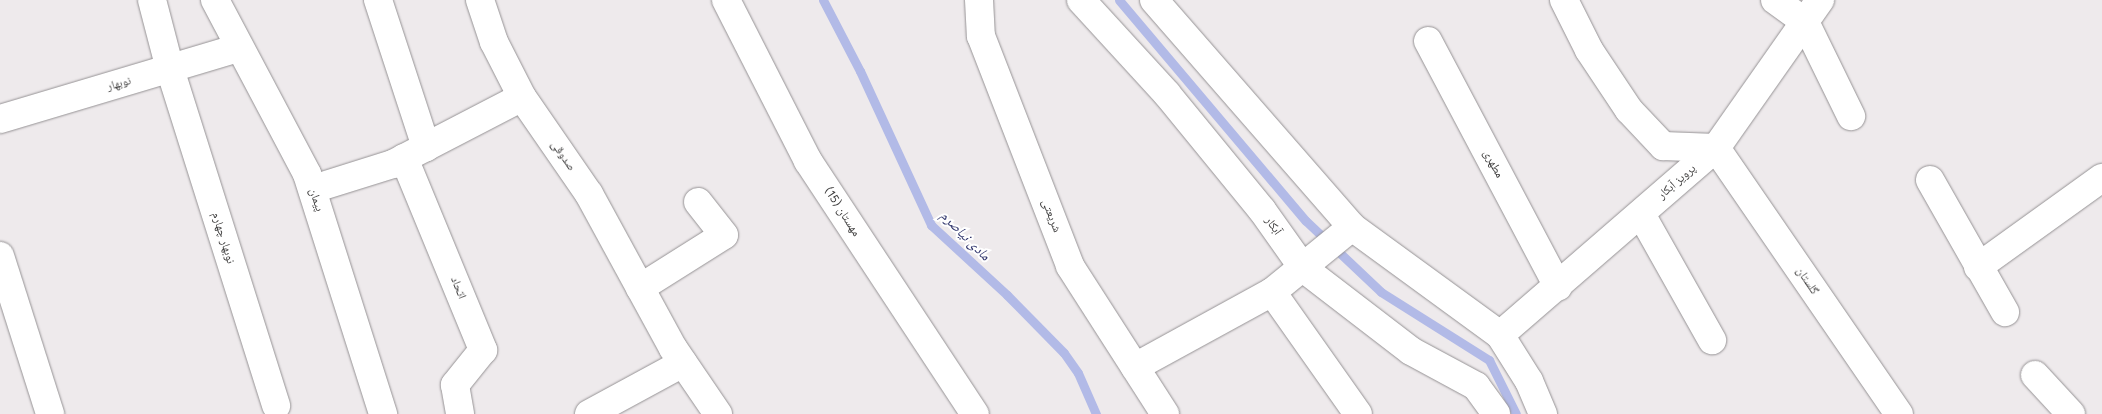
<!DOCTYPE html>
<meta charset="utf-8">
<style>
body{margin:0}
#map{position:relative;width:2102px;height:414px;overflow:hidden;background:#eeeaec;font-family:Figtree,"Noto Naskh Arabic",sans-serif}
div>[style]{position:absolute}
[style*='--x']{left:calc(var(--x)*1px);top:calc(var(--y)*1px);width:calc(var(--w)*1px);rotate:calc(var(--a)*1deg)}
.stream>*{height:9px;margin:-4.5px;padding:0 4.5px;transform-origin:4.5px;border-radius:4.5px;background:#b2bae7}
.roads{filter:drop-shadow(0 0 1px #959294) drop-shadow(0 0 1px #959294)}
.minor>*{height:28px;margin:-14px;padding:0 14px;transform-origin:14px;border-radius:14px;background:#fff}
span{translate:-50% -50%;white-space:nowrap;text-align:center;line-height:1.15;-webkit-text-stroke:4px #fff;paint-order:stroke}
.street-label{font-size:12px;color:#3e3d3d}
.water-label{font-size:14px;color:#31366d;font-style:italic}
</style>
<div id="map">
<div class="stream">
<i style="--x:823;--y:0;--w:80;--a:62.5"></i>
<i style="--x:860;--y:71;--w:170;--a:65.2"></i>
<i style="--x:931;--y:225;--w:103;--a:42.6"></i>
<i style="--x:1007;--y:295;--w:81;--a:45.5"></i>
<i style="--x:1064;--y:353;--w:24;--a:55"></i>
<i style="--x:1078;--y:373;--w:45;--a:66.3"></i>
<i style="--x:1119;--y:0;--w:289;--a:49.8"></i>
<i style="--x:1306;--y:221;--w:103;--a:43.4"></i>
<i style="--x:1381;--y:292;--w:128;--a:32.2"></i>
<i style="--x:1489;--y:360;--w:60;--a:63.4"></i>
</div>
<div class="roads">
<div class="minor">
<i style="--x:152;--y:0;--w:71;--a:75.4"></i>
<i style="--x:170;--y:69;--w:353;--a:72.5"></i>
<i style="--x:215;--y:0;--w:197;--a:62.1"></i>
<i style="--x:307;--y:174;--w:252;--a:72.4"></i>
<i style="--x:378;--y:0;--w:155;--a:71.9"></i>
<i style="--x:480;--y:0;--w:44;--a:71.6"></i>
<i style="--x:494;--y:42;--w:62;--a:63"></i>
<i style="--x:726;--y:0;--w:181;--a:63"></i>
<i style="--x:808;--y:161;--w:303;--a:56.6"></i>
<i style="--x:979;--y:0;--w:36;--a:87"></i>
<i style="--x:981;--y:36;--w:247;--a:68.8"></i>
<i style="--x:1070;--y:266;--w:176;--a:57.3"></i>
<i style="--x:1081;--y:0;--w:127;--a:47.5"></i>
<i style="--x:1167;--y:94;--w:150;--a:50.7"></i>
<i style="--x:1262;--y:210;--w:71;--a:54.7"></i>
<i style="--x:1303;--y:268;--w:136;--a:37.5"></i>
<i style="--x:1411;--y:351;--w:74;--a:28.3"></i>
<i style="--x:1476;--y:386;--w:34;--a:54"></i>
<i style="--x:1154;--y:0;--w:301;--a:48.9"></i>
<i style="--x:1352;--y:227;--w:183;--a:36.1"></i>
<i style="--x:1500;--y:335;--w:54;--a:57.8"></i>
<i style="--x:1529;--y:381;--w:36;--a:67"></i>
<i style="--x:1564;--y:0;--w:56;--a:63.4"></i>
<i style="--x:1589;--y:50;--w:72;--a:56.3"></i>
<i style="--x:1629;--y:110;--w:50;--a:46.6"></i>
<i style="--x:1663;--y:146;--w:53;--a:2.2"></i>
<i style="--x:1716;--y:148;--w:323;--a:55.5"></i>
<i style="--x:1775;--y:0;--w:37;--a:36"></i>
<i style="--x:1805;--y:22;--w:105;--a:63.9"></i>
<i style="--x:1428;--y:41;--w:278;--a:62.1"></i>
<i style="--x:0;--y:119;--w:248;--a:-16.6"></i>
<i style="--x:404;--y:158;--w:208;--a:67.6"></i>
<i style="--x:483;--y:350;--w:45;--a:128.7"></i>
<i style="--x:455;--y:385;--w:29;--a:80"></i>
<i style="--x:1930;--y:180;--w:152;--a:60.4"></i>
<i style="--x:313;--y:189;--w:84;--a:-17.4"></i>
<i style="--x:393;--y:164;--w:145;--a:-27.4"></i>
<i style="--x:522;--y:97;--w:118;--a:55.4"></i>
<i style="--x:589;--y:194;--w:175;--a:61.4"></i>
<i style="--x:673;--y:348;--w:80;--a:55.7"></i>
<i style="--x:1641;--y:214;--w:145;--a:60.6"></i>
<i style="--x:0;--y:256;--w:166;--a:72.4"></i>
<i style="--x:1978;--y:267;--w:153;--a:-35.7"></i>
<i style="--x:640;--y:288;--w:99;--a:-32.2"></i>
<i style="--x:724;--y:235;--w:42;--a:-128.2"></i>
<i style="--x:1272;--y:292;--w:149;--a:54.8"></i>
<i style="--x:1500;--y:335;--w:286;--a:-40.9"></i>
<i style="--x:1716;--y:148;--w:181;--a:-54.9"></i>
<i style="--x:1135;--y:367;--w:156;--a:-28.7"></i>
<i style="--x:1272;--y:292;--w:103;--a:-39.1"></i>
<i style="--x:2035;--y:375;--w:53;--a:47.3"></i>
<i style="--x:589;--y:414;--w:107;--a:-28.5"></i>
</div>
</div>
<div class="street-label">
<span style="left:119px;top:84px;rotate:-16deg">نوبهار</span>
<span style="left:563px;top:156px;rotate:55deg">صدوقی</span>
<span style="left:1493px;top:164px;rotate:62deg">مطهری</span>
<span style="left:1677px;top:182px;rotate:-41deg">پرویز آبکار</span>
<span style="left:316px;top:200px;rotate:72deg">پیمان</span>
<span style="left:842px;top:212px;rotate:57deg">مهستان (15)</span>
<span style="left:1051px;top:216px;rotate:69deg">شریعتی</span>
<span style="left:1273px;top:226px;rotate:55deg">آبکار</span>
<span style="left:223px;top:238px;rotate:73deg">نوبهار چهارم</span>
<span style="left:1807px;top:281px;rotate:56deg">گلستان</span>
<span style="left:458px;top:288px;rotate:68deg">اتحاد</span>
</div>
<div class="water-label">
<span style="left:965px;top:236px;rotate:45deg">مادی نیاصرم</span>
</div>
</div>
